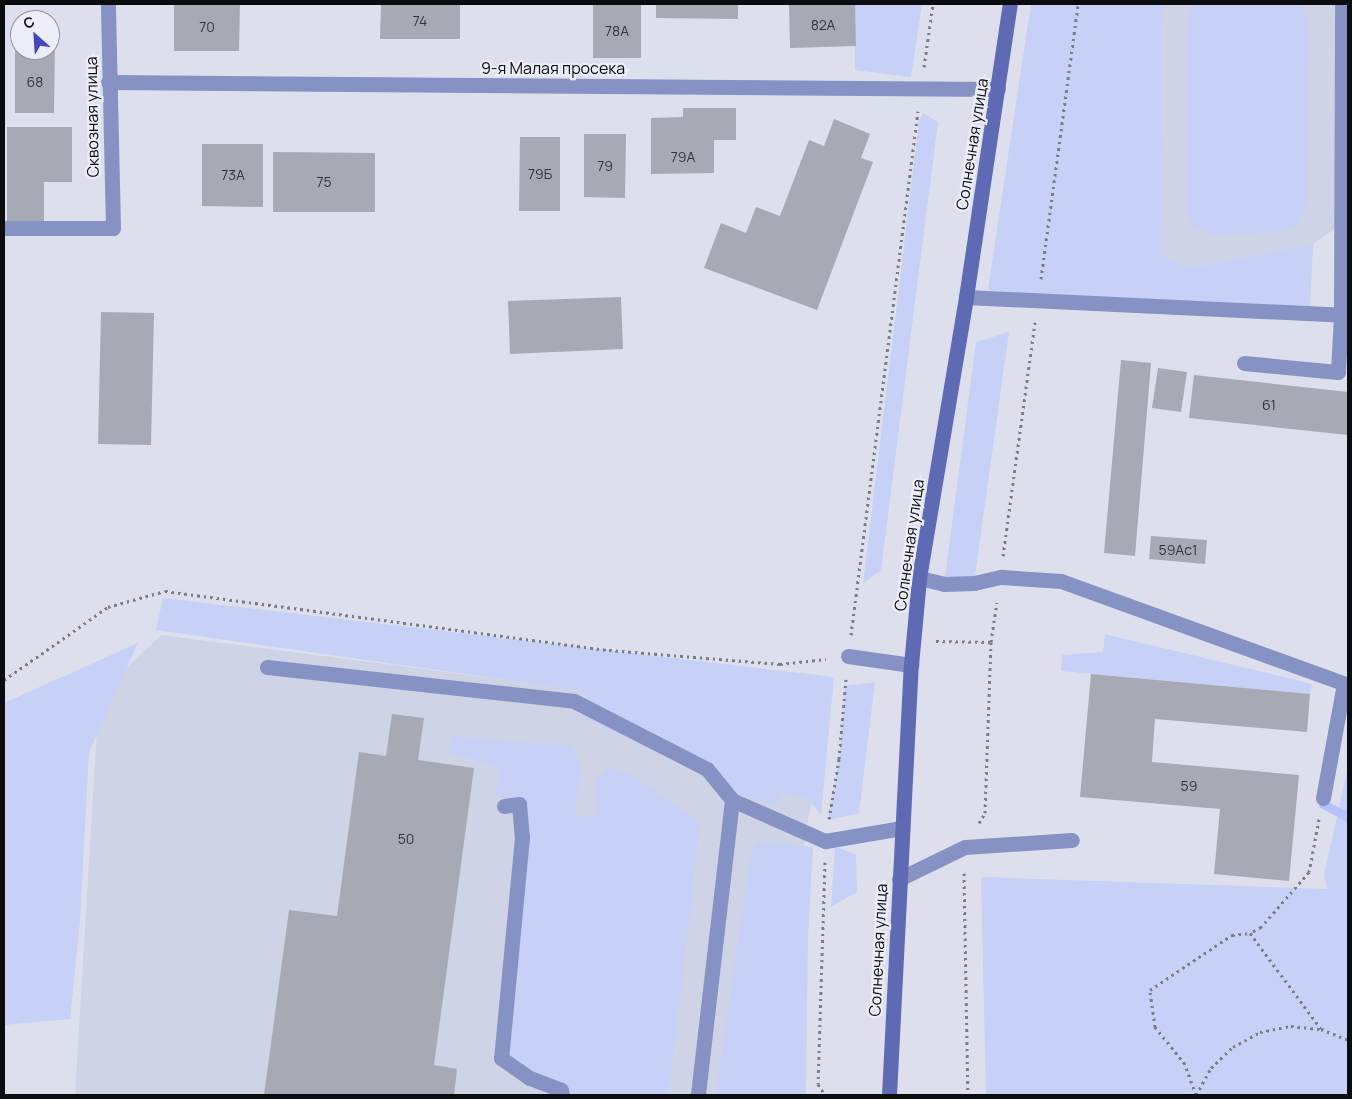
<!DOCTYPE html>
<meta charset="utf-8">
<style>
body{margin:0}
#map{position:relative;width:1352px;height:1099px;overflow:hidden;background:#dde0ec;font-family:Manrope,sans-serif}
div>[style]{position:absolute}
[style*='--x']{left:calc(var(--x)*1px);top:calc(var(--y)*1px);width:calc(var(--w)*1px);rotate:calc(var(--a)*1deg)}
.built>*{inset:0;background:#cfd3e6}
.green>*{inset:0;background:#c7d0f6}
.stream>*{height:9px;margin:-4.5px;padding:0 4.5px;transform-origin:4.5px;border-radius:4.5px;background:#b4c1fd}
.building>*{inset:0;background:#a7aab5}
.path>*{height:3px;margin-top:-1.5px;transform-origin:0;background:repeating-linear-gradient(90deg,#7b7d85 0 2.5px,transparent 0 6.5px)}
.lane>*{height:15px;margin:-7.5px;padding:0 7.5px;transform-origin:7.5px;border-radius:7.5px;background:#8792c4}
.street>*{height:15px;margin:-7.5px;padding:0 7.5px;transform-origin:7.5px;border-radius:7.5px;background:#8792c4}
.secondary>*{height:15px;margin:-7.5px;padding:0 7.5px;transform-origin:7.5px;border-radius:7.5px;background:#5e6ab3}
span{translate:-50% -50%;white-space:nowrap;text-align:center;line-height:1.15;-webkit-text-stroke:4.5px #ebeef9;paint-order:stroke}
.number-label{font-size:14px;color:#323439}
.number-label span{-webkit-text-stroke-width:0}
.street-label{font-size:16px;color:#0b0c10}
.frame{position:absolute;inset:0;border:5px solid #0b0c10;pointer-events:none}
.north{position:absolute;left:10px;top:10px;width:50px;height:50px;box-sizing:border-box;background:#ebeef9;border:1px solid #91949c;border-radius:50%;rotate:334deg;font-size:14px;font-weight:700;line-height:20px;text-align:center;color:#0b0c10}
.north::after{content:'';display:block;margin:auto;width:18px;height:22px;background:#4248bd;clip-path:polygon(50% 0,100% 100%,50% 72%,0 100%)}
</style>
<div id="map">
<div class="built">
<i style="clip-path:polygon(1163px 4px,1348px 4px,1348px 220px,1313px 244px,1188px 268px,1161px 255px)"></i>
<i style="clip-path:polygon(161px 635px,586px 690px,828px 726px,805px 834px,797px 1095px,75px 1095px,99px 694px)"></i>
</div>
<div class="green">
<i style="clip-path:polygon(855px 4px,922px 4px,911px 77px,855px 70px)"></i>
<i style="clip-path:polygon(1031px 4px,1163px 4px,1161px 255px,1188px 268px,1313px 244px,1310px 310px,1000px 299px,988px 289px)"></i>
<i style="clip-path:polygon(1192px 4px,1300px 4px,1305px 12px,1309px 26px,1307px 201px,1303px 214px,1294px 226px,1282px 232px,1215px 235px,1195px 227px,1187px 215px,1187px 25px)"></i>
<i style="clip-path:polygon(923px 113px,938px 122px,881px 570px,863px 584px,919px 121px)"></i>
<i style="clip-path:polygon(1009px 332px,974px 583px,944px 584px,976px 342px)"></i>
<i style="clip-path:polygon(163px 598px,834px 677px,821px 815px,808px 798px,779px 793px,777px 806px,723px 789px,681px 761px,590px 721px,585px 691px,156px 630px)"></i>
<i style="clip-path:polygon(1105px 634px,1312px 684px,1310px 694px,1061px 671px,1062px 655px,1103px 652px)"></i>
<i style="clip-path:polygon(138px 643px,89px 752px,80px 922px,70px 1019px,4px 1025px,4px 703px)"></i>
<i style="clip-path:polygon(875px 682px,859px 813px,828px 820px,839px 759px,845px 686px)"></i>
<i style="clip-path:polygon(453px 737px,571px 746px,580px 761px,575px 814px,597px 819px,596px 779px,608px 768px,632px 775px,700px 823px,669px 1095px,562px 1095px,501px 1058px,519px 805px,496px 794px,499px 767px,447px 752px)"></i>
<i style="clip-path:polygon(1348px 767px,1348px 1095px,986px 1095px,981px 877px,1327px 889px,1324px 875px)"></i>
<i style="clip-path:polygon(756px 842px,813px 847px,808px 936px,806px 1095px,716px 1095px,750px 859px)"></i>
<i style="clip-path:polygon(835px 846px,856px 855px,857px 892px,831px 907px)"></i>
</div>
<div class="stream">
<i style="--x:1323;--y:804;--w:28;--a:27"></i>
</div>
<div class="building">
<i style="clip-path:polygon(174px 4px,240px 4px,239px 51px,174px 51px)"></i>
<i style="clip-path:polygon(381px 4px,460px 4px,460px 39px,380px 39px)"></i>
<i style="clip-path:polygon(593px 4px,641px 4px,641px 58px,593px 58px)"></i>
<i style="clip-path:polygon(656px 4px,738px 4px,738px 19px,656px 18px)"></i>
<i style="clip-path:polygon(789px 4px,855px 4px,856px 46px,790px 48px)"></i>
<i style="clip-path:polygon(15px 39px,20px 39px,20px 50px,50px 50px,50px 40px,55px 40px,54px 113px,15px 113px)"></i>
<i style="clip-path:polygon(683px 108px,736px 108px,736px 140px,714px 140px,714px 173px,651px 174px,651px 118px,683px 117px)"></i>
<i style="clip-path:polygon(834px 119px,870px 134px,861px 158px,873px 162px,817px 310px,704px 268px,721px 223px,746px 233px,756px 207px,780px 216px,809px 140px,824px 146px)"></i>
<i style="clip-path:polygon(7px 127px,72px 127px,72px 182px,44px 182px,44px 223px,7px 223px)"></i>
<i style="clip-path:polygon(584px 134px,626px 134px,625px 198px,584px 197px)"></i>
<i style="clip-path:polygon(520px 137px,560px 137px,560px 211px,519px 211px)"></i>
<i style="clip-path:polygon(202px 144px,263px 144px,263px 207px,202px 206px)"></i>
<i style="clip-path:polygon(273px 152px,375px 153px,375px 212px,273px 212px)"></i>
<i style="clip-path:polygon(621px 297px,623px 349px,510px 354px,508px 301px)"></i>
<i style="clip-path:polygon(101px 312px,154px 313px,151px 445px,98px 444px)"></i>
<i style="clip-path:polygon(1121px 360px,1151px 363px,1135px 556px,1104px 553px)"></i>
<i style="clip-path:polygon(1158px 368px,1187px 372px,1181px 412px,1152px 408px)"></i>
<i style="clip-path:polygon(1194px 375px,1348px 392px,1348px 435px,1189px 418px)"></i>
<i style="clip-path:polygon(1151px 536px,1207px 540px,1205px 564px,1149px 559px)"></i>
<i style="clip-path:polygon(1091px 674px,1310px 694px,1307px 732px,1155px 719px,1152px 762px,1299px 775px,1289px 881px,1214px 874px,1220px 809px,1080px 797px)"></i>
<i style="clip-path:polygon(392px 714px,424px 718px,418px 760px,474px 768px,434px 1065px,457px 1069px,454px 1095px,264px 1095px,289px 910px,337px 916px,359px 752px,386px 756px)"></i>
</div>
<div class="path">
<i style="--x:924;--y:67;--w:64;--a:-81.9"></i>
<i style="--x:1041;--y:279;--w:277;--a:-82.3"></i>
<i style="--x:1003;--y:556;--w:236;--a:-82.2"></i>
<i style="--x:851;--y:635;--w:528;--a:-82.71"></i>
<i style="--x:936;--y:641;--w:55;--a:1"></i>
<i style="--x:4;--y:680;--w:127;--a:-35.1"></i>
<i style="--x:108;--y:607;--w:59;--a:-15.7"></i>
<i style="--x:165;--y:591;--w:448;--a:7.6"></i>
<i style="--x:609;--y:650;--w:172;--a:4.7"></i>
<i style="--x:780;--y:664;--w:46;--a:-6.2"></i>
<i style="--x:829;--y:819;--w:61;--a:-80.5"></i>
<i style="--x:839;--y:759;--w:80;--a:-85"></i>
<i style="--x:1319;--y:819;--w:54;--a:100.7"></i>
<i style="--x:1309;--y:872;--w:73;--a:131.1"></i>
<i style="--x:1261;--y:927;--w:13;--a:151"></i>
<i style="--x:1250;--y:933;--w:119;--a:53.5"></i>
<i style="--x:979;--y:823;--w:12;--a:-59"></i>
<i style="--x:985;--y:813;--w:171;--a:-88"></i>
<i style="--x:991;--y:642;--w:40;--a:-81.5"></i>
<i style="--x:825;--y:862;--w:222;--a:91.8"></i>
<i style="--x:818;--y:1084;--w:13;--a:58"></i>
<i style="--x:964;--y:873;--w:222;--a:89"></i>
<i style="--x:1196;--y:1095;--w:33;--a:-110"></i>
<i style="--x:1185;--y:1064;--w:48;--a:-129"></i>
<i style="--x:1155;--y:1027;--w:37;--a:-98"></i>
<i style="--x:1150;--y:990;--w:99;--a:-33.9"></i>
<i style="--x:1232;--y:935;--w:18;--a:-6"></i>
<i style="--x:1196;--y:1095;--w:31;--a:-61"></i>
<i style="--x:1211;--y:1068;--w:30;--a:-44"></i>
<i style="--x:1233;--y:1047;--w:31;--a:-29"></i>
<i style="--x:1260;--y:1032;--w:32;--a:-11"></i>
<i style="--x:1291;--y:1026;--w:30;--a:6"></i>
<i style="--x:1321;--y:1029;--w:29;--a:22"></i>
</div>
<div class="lane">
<i style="--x:966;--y:297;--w:382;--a:2.7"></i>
<i style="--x:1244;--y:363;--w:94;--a:5.5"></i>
<i style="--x:1338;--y:372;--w:57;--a:-87"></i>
<i style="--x:1341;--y:315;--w:311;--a:-89.8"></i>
<i style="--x:848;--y:656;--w:64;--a:8.1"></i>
<i style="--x:267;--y:667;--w:309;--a:6.3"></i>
<i style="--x:574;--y:701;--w:149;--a:27.1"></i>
<i style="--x:707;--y:769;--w:40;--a:51"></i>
<i style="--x:732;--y:800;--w:297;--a:96.6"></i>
<i style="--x:1323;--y:798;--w:116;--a:-79.6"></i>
<i style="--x:732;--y:800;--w:102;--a:23.8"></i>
<i style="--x:825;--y:841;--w:78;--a:-9.6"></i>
<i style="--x:504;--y:806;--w:15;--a:-8"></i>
<i style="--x:519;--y:804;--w:33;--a:85"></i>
<i style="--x:522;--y:837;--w:222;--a:95.4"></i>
<i style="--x:501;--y:1058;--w:35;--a:35"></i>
<i style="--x:530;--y:1078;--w:33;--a:21"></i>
<i style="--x:561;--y:1090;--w:5;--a:79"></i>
<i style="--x:899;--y:879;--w:73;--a:-25.9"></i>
<i style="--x:965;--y:847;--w:107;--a:-3.7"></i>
</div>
<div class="street">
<i style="--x:108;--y:82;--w:890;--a:0.45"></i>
<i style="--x:4;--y:228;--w:109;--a:0"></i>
<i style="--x:113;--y:228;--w:224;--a:-91.3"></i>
<i style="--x:919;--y:578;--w:26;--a:13"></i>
<i style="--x:944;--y:584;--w:30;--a:-2"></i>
<i style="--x:974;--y:583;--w:28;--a:-13"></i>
<i style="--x:1001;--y:577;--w:60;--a:3.8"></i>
<i style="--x:1061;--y:581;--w:305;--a:19.9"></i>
</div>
<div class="secondary">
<i style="--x:889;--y:1095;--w:431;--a:-87.1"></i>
<i style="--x:911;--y:665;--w:87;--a:-84.7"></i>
<i style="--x:919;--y:578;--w:285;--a:-80.5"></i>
<i style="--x:966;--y:297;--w:296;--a:-81.5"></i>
</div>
<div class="number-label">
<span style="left:420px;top:21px">74</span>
<span style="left:823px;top:25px">82А</span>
<span style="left:207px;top:27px">70</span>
<span style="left:617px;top:31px">78А</span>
<span style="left:35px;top:82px">68</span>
<span style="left:683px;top:157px">79А</span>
<span style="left:605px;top:166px">79</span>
<span style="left:540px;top:174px">79Б</span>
<span style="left:233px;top:175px">73А</span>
<span style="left:324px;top:182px">75</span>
<span style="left:1269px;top:405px">61</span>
<span style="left:1178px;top:550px">59Ас1</span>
<span style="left:1189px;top:786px">59</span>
<span style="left:406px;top:839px">50</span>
</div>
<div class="street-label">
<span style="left:553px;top:68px">9-я Малая просека</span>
<span style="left:92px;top:117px;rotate:-91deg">Сквозная улица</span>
<span style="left:972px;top:144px;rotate:-81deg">Солнечная улица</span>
<span style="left:909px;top:545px;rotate:-82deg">Солнечная улица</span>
<span style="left:878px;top:950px;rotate:-87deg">Солнечная улица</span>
</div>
<div class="frame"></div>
<div class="north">С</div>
</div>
